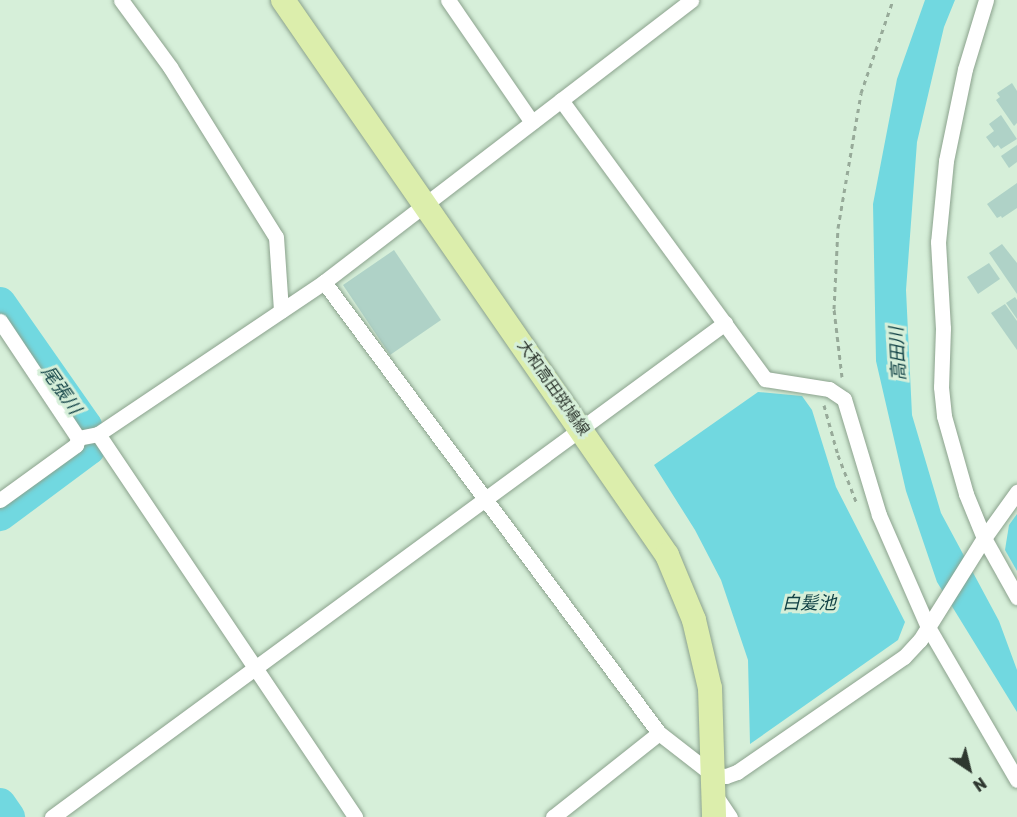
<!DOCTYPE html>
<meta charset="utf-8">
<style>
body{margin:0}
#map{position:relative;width:1017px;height:817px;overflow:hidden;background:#d6efd9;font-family:Rubik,"Noto Sans JP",sans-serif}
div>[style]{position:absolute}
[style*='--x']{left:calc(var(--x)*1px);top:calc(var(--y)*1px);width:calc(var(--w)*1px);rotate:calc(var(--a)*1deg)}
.water>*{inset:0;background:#71d8e0}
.river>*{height:32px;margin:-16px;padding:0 16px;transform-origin:16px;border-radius:16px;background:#71d8e0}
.building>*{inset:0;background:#afd2c7}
.path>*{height:3px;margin-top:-1.5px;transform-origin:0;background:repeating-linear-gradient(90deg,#97aa99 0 4.5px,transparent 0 9px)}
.roads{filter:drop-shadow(0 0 2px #8ba28d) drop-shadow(0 0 2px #8ba28d)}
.minor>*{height:15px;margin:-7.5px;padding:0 7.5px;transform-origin:7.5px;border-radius:7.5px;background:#fff}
.primary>*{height:24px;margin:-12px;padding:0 12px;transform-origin:12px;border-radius:12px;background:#dceeac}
span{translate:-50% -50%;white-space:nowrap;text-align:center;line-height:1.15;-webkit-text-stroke:6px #d6efd9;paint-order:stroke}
.street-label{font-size:16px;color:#2e372f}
.water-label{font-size:18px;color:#114145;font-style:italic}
.north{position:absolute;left:939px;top:739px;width:60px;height:60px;-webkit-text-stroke:4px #d6efd9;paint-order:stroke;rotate:145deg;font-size:16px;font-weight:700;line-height:24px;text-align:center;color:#2e372f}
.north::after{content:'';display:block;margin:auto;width:21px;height:27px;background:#2e372f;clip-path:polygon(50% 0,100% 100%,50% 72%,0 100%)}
</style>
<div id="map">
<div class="water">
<i style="clip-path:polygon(925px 0,955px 0,944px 27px,917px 142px,906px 290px,912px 415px,941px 513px,999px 621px,1017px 670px,1017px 712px,937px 582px,906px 491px,876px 361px,873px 204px,897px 79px)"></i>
<i style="clip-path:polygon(758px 392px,802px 396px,812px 410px,836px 487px,905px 622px,898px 640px,750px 744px,748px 660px,721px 580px,695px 530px,654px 465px)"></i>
<i style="clip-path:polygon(1017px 514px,1017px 571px,1005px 550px,1009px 525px)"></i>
</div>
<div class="river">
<i style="--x:0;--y:303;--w:150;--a:55"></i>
<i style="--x:86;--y:426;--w:23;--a:83"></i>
<i style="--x:89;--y:449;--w:111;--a:143.4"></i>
<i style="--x:0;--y:804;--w:16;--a:55"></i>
</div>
<div class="building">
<i style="clip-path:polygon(1012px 83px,1017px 91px,1017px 123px,1014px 126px,996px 100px,1000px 97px,997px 93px)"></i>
<i style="clip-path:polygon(1001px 115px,1017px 139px,1001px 149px,998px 145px,994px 148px,986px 137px,994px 131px,989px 124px)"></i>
<i style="clip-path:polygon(1017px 145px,1017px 162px,1009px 168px,1001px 156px)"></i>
<i style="clip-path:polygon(1017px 183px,1017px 208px,1002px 218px,1001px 216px,997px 218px,987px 204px)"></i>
<i style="clip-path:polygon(1002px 244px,1017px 263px,1017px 294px,989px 253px)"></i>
<i style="clip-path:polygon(394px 250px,441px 320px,390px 355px,343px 285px)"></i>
<i style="clip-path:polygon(989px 263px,1000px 279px,978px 294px,967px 277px)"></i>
<i style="clip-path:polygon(1015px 297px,1017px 300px,1017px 319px,1006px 303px)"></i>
<i style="clip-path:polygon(1005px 304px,1017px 321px,1017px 350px,991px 313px)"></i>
</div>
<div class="path">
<i style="--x:842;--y:377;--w:68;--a:-96.7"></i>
<i style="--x:834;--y:309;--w:81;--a:-87.2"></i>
<i style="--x:838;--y:228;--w:137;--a:-80.3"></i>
<i style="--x:861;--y:93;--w:98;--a:-71"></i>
<i style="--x:824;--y:405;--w:52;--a:74.4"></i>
<i style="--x:838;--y:455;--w:53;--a:68.8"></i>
</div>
<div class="roads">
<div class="minor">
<i style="--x:121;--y:0;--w:83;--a:53.8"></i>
<i style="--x:170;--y:67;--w:200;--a:58.1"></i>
<i style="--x:276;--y:237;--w:74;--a:86.1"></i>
<i style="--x:448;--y:0;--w:148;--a:55.5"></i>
<i style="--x:986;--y:0;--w:72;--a:106.9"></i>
<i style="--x:965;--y:69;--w:94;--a:101.7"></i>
<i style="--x:946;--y:161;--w:81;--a:95.6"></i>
<i style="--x:938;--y:242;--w:86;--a:86.7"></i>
<i style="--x:943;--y:328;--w:59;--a:91.9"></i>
<i style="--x:941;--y:387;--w:29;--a:84"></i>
<i style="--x:944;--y:416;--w:81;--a:74.2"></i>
<i style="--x:966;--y:494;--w:48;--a:67.8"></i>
<i style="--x:984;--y:538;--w:68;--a:60.8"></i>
<i style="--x:561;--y:100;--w:346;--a:53.8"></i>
<i style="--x:765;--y:379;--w:65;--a:8.9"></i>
<i style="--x:829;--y:389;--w:18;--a:34"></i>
<i style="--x:844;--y:399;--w:121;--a:73.2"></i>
<i style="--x:879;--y:515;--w:122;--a:66.4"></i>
<i style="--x:928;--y:627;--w:177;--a:59.8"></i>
<i style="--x:324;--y:282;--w:562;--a:53.4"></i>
<i style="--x:659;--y:733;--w:68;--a:37.9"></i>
<i style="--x:713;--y:775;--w:13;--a:4"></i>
<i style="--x:726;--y:776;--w:12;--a:-20"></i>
<i style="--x:737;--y:772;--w:203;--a:-34.6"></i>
<i style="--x:904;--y:657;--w:23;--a:-47"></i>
<i style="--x:920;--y:640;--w:120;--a:-57.9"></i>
<i style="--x:984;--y:538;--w:57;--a:-54.3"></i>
<i style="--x:0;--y:321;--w:141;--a:56.3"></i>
<i style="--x:98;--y:434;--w:461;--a:56.1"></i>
<i style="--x:78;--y:438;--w:20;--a:-11"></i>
<i style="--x:98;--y:434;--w:272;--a:-33.9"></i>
<i style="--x:324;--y:282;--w:463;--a:-37.5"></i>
<i style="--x:0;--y:500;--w:94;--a:-35.9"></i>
<i style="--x:76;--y:445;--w:7;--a:-74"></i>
<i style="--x:715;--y:795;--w:27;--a:56"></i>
<i style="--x:52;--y:817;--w:835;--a:-36.28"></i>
<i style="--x:553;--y:817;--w:135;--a:-38.4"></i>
</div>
<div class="primary">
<i style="--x:283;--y:0;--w:675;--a:55.32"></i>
<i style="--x:667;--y:555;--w:70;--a:67.4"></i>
<i style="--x:694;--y:620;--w:70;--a:76.8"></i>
<i style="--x:710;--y:688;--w:129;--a:88.2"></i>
</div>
</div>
<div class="street-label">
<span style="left:553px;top:388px;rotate:55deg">大和高田斑鳩線</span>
</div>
<div class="water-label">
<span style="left:898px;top:354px;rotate:-93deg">高田川</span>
<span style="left:61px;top:390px;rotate:55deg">尾張川</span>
<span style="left:809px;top:603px">白髪池</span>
</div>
<div class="north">N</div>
</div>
